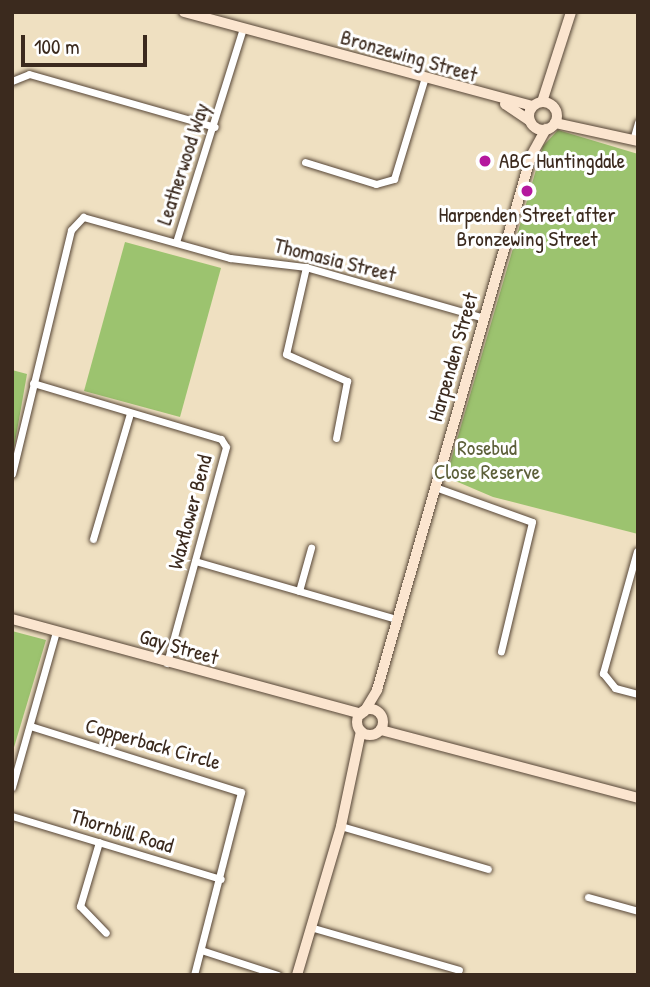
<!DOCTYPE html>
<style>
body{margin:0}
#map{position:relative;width:650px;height:987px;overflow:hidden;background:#efe0c1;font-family:"Patrick Hand",sans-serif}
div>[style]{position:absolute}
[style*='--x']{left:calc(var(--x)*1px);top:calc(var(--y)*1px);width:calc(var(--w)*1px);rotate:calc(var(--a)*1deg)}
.green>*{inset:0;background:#9cc36f}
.roads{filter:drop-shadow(0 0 2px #564536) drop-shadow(0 0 2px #564536)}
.street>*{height:7px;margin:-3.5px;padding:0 3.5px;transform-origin:3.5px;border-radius:3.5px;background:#fff}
.secondary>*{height:10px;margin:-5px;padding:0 5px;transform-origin:5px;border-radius:5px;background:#fbe5cf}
.secondary>.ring{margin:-5px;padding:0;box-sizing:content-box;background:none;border:10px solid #fbe5cf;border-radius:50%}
.dots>*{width:19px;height:19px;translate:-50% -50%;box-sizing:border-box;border:4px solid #fff;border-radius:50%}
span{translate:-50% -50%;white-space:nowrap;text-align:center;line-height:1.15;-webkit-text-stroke:6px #fff;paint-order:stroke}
.street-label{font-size:21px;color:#3b2a1e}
.poi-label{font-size:21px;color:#3b2a1e}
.left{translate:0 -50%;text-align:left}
.park-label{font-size:21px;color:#5d603a}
.frame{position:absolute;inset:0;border:14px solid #3b2a1e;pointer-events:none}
.scale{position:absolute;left:21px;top:35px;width:126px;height:32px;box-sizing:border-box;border:4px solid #3b2a1e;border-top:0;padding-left:9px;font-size:21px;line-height:24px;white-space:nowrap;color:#3b2a1e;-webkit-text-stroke:5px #fff;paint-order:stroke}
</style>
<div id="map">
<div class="green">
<i style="clip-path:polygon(558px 130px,638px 154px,638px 534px,493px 497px,446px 477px,543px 146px)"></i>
<i style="clip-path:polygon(125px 242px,221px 268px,180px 417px,84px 391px)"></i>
<i style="clip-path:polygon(12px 370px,27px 374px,14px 448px,12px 447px)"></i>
<i style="clip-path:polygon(12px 631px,46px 640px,12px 754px)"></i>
</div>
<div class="roads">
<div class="street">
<i style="--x:12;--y:81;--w:18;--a:-22"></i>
<i style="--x:29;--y:74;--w:193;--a:15.9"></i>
<i style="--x:633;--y:140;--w:18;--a:-74"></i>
<i style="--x:305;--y:162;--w:74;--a:17.2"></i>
<i style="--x:376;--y:184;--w:19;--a:-16"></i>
<i style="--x:394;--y:179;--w:103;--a:-73.1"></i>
<i style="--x:176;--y:242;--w:224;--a:-72.6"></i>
<i style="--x:306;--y:267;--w:89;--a:102.9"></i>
<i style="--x:286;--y:354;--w:67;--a:23.9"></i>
<i style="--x:347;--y:381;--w:58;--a:100.9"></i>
<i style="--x:33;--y:383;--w:196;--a:16.6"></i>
<i style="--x:221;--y:439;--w:9;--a:58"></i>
<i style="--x:226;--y:447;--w:224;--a:105.3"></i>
<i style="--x:12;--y:474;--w:251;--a:-76.4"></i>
<i style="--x:71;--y:230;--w:18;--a:-47"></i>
<i style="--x:83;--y:217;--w:153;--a:15.6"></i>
<i style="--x:230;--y:258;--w:77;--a:6.8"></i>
<i style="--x:306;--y:267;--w:185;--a:16"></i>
<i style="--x:435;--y:487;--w:103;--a:19.8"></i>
<i style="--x:532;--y:522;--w:133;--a:103.5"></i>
<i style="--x:93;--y:539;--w:131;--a:-73.6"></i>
<i style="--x:637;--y:551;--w:127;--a:105.6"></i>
<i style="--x:603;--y:673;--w:19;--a:51"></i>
<i style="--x:615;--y:688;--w:24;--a:15"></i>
<i style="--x:195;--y:561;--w:209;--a:16.1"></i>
<i style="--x:299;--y:591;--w:45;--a:-74.4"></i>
<i style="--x:30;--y:726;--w:221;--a:17.4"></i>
<i style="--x:241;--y:792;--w:189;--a:104.4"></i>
<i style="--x:12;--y:787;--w:158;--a:-74.2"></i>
<i style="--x:12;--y:816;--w:218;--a:16.8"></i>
<i style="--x:341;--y:826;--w:153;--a:16.3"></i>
<i style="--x:99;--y:842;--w:67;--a:106.5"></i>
<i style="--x:80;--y:906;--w:37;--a:46"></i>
<i style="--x:588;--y:897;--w:52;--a:15.6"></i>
<i style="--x:310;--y:927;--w:155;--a:16.1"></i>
<i style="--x:201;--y:950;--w:81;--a:18"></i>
</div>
<div class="secondary">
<i style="--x:184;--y:12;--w:361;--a:15.1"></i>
<i style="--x:542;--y:102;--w:95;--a:-72.1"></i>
<i class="ring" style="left:529px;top:102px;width:18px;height:18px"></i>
<i style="--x:505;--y:104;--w:30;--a:34"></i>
<i style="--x:555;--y:123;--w:85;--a:12.2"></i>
<i style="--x:12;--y:619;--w:362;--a:15.2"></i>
<i class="ring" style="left:357px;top:709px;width:16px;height:16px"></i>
<i style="--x:364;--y:712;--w:26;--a:-59"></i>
<i style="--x:377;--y:690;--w:556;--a:-73.91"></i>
<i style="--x:531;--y:156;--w:31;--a:-61"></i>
<i style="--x:381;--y:730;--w:266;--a:14.8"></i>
<i style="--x:297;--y:975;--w:155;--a:-73.5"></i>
<i style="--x:341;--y:826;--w:97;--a:-78.1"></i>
</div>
</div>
<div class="dots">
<i style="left:485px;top:161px;background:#b5179e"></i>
<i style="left:527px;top:191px;background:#b5179e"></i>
</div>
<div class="street-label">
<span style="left:409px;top:56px;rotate:16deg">Bronzewing Street</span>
<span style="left:183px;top:164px;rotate:-72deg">Leatherwood Way</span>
<span style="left:335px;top:260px;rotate:14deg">Thomasia Street</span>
<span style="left:453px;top:357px;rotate:-74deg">Harpenden Street</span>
<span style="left:190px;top:512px;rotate:-75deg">Waxflower Bend</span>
<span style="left:179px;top:647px;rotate:16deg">Gay Street</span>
<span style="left:153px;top:744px;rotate:16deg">Copperback Circle</span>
<span style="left:122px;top:831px;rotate:17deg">Thornbill Road</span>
</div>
<div class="poi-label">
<span class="left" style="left:499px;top:161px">ABC Huntingdale</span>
<span style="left:527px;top:227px">Harpenden Street after<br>Bronzewing Street</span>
</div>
<div class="park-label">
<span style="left:487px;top:460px">Rosebud<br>Close Reserve</span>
</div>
<div class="frame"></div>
<div class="scale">100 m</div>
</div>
